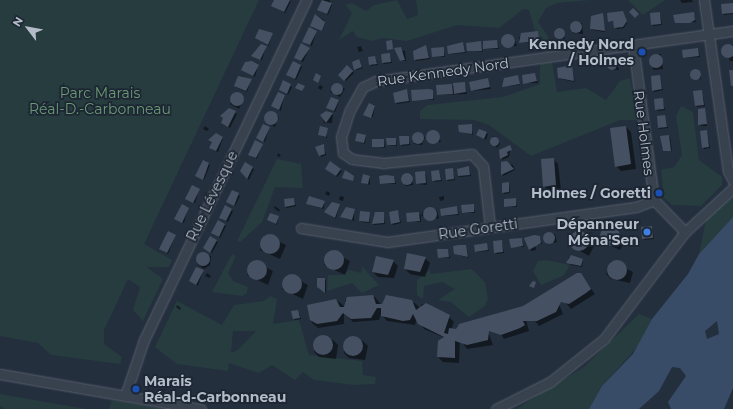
<!DOCTYPE html>
<meta charset="utf-8">
<style>
body{margin:0}
#map{position:relative;width:733px;height:409px;overflow:hidden;background:#242f3e;font-family:Montserrat,sans-serif}
div>[style]{position:absolute}
[style*='--x']{left:calc(var(--x)*1px);top:calc(var(--y)*1px);width:calc(var(--w)*1px);rotate:calc(var(--a)*1deg)}
.green>*{inset:0;background:#263c3f}
.water>*{inset:0;background:#394c67}
.shadow>*{inset:0;background:#0007}
.building>*{inset:0;background:#455162}
.round{border-radius:50%}
.roads{filter:drop-shadow(0 0 1px #565f6c) drop-shadow(0 0 1px #565f6c)}
.minor>*{height:9px;margin:-4.5px;padding:0 4.5px;transform-origin:4.5px;border-radius:4.5px;background:#38414e}
.dots>*{width:11px;height:11px;translate:-50% -50%;box-sizing:border-box;border:2px solid #1d2633;border-radius:50%}
span{translate:-50% -50%;white-space:nowrap;text-align:center;line-height:1.15;-webkit-text-stroke:3.5px #1d2633;paint-order:stroke}
.poi-label{font-size:14px;color:#b4bcc9;font-weight:700}
.right{translate:-100% -50%;text-align:right}
.left{translate:0 -50%;text-align:left}
.street-label{font-size:14px;color:#b4bcc9}
.park-label{font-size:14px;color:#6b9a76}
.north{position:absolute;left:8px;top:8px;width:40px;height:40px;-webkit-text-stroke:3px #1d2633;paint-order:stroke;rotate:302deg;font-size:11px;font-weight:700;line-height:16px;text-align:center;color:#b4bcc9}
.north::after{content:'';display:block;margin:auto;width:14px;height:18px;background:#b4bcc9;clip-path:polygon(50% 0,100% 100%,50% 72%,0 100%)}
</style>
<div id="map">
<div class="green">
<i style="clip-path:polygon(0 0,259px 0,144px 244px,172px 260px,169px 267px,147px 267px,163px 279px,143px 321px,133px 310px,140px 287px,128px 279px,104px 330px,104px 344px,122px 357px,120px 364px,51px 355px,38px 343px,0 336px)"></i>
<i style="clip-path:polygon(397px 0,407px 19px,418px 15px,416px 0,590px 0,557px 3px,546px 8px,538px 22px,549px 38px,551px 51px,547px 52px,539px 45px,529px 10px,523px 9px,499px 28px,457px 25px,407px 41px,383px 38px,372px 41px,357px 37px,353px 31px,339px 40px,352px 13px,346px 5px,352px 3px,366px 11px,374px 5px)"></i>
<i style="clip-path:polygon(628px 0,665px 0,643px 15px)"></i>
<i style="clip-path:polygon(552px 62px,557px 92px,586px 88px,606px 100px,620px 81px,630px 78px,637px 120px,620px 120px,531px 156px,489px 125px,474px 120px,420px 119px,420px 111px,427px 105px,503px 97px,540px 84px,540px 64px)"></i>
<i style="clip-path:polygon(681px 106px,693px 112px,699px 160px,722px 177px,722px 185px,701px 206px,672px 205px,664px 198px,661px 170px,674px 167px,682px 155px,676px 116px)"></i>
<i style="clip-path:polygon(277px 159px,301px 164px,303px 188px,275px 187px,262px 222px,240px 242px,237px 241px)"></i>
<i style="clip-path:polygon(733px 195px,733px 217px,699px 254px,706px 220px)"></i>
<i style="clip-path:polygon(232px 254px,236px 256px,228px 273px,233px 281px,248px 287px,247px 293px,242px 296px,212px 292px)"></i>
<i style="clip-path:polygon(547px 260px,569px 265px,568px 269px,563px 276px,541px 285px,533px 271px,538px 261px)"></i>
<i style="clip-path:polygon(362px 266px,379px 285px,362px 293px,352px 283px,327px 291px,328px 275px,343px 275px,349px 270px,361px 273px)"></i>
<i style="clip-path:polygon(472px 269px,485px 282px,488px 299px,485px 306px,469px 317px,451px 302px,438px 300px,455px 289px,442px 282px,424px 286px,423px 299px,417px 295px,417px 280px,430px 270px,431px 274px)"></i>
<i style="clip-path:polygon(evenodd,270px 296px,277px 299px,273px 324px,299px 320px,309px 355px,362px 361px,363px 375px,376px 377px,375px 384px,354px 385px,314px 380px,303px 372px,295px 380px,272px 365px,259px 373px,229px 363px,228px 371px,177px 364px,155px 347px,177px 301px,222px 325px,234px 305px,264px 301px,270px 296px,233px 331px,256px 331px,238px 350px,231px 353px,233px 331px)"></i>
<i style="clip-path:polygon(639px 314px,652px 319px,640px 344px,602px 386px,589px 409px,516px 409px,584px 367px)"></i>
<i style="clip-path:polygon(0 394px,86px 409px,6px 409px,0 406px)"></i>
<i style="clip-path:polygon(112px 400px,152px 407px,162px 409px,109px 409px)"></i>
</div>
<div class="water">
<i style="clip-path:polygon(evenodd,733px 217px,733px 388px,724px 409px,671px 409px,668px 402px,686px 376px,680px 368px,672px 367px,659px 391px,639px 409px,589px 409px,602px 386px,633px 354px,652px 319px,688px 274px,699px 254px,733px 217px,717px 321px,719px 334px,707px 339px,705px 331px,717px 321px)"></i>
</div>
<div class="shadow">
<i style="clip-path:polygon(275px 0,291px 1px,285px 13px,274px 7px)"></i>
<i style="clip-path:polygon(323px 0,329px 0,332px 5px,328px 15px,319px 10px)"></i>
<i style="clip-path:polygon(680px 0,692px 0,693px 2px,682px 3px)"></i>
<i style="clip-path:polygon(733px 4px,733px 14px,724px 15px,723px 14px)"></i>
<i style="clip-path:polygon(660px 13px,662px 25px,653px 26px,652px 24px)"></i>
<i style="clip-path:polygon(693px 13px,696px 22px,675px 23px)"></i>
<i style="clip-path:polygon(602px 14px,605px 32px,592px 30px,591px 29px)"></i>
<i style="clip-path:polygon(316px 15px,324px 20px,323px 31px,313px 27px)"></i>
<i style="clip-path:polygon(625px 16px,627px 23px,624px 28px,617px 29px,615px 22px,609px 21px)"></i>
<i style="clip-path:polygon(572px 22px,582px 23px,583px 34px,573px 33px)"></i>
<i style="clip-path:polygon(555px 29px,562px 29px,565px 39px,556px 38px)"></i>
<i style="clip-path:polygon(316px 32px,312px 46px,305px 43px)"></i>
<i style="clip-path:polygon(537px 32px,540px 42px,520px 43px,519px 37px)"></i>
<i style="clip-path:polygon(272px 33px,269px 46px,256px 38px)"></i>
<i style="clip-path:polygon(514px 37px,517px 46px,502px 46px,502px 39px)"></i>
<i style="clip-path:polygon(497px 41px,499px 49px,484px 49px)"></i>
<i style="clip-path:polygon(480px 42px,483px 52px,468px 50px)"></i>
<i style="clip-path:polygon(463px 43px,466px 53px,449px 54px)"></i>
<i style="clip-path:polygon(733px 45px,733px 61px,730px 61px,724px 46px)"></i>
<i style="clip-path:polygon(361px 46px,363px 51px,359px 52px,357px 47px)"></i>
<i style="clip-path:polygon(266px 47px,262px 60px,254px 57px)"></i>
<i style="clip-path:polygon(426px 47px,430px 59px,416px 61px,415px 59px)"></i>
<i style="clip-path:polygon(443px 48px,445px 57px,432px 56px)"></i>
<i style="clip-path:polygon(309px 49px,303px 62px,297px 59px)"></i>
<i style="clip-path:polygon(395px 49px,405px 51px,406px 61px,401px 61px)"></i>
<i style="clip-path:polygon(698px 49px,700px 57px,684px 58px)"></i>
<i style="clip-path:polygon(390px 54px,392px 63px,384px 64px,383px 63px)"></i>
<i style="clip-path:polygon(661px 54px,663px 69px,653px 70px,652px 55px)"></i>
<i style="clip-path:polygon(375px 57px,378px 65px,371px 66px,369px 58px)"></i>
<i style="clip-path:polygon(359px 60px,363px 68px,357px 70px,355px 69px)"></i>
<i style="clip-path:polygon(293px 62px,302px 67px,296px 80px,289px 76px)"></i>
<i style="clip-path:polygon(617px 63px,619px 70px,608px 69px,607px 64px)"></i>
<i style="clip-path:polygon(258px 66px,255px 77px,244px 71px)"></i>
<i style="clip-path:polygon(571px 66px,575px 82px,561px 79px,559px 78px)"></i>
<i style="clip-path:polygon(347px 67px,354px 73px,346px 81px,339px 75px)"></i>
<i style="clip-path:polygon(691px 72px,701px 72px,701px 79px,693px 80px)"></i>
<i style="clip-path:polygon(535px 74px,538px 83px,524px 83px)"></i>
<i style="clip-path:polygon(518px 76px,520px 85px,503px 86px)"></i>
<i style="clip-path:polygon(660px 76px,663px 90px,654px 92px,653px 90px)"></i>
<i style="clip-path:polygon(488px 79px,491px 89px,472px 91px)"></i>
<i style="clip-path:polygon(251px 80px,247px 92px,236px 87px)"></i>
<i style="clip-path:polygon(284px 82px,292px 87px,288px 95px,280px 90px)"></i>
<i style="clip-path:polygon(465px 83px,467px 94px,438px 95px,452px 85px,455px 88px)"></i>
<i style="clip-path:polygon(337px 84px,345px 89px,340px 97px,330px 92px)"></i>
<i style="clip-path:polygon(320px 85px,323px 87px,321px 90px,318px 88px)"></i>
<i style="clip-path:polygon(407px 90px,410px 102px,397px 104px,396px 102px)"></i>
<i style="clip-path:polygon(432px 91px,434px 100px,413px 100px)"></i>
<i style="clip-path:polygon(702px 91px,705px 106px,697px 107px,696px 105px)"></i>
<i style="clip-path:polygon(237px 94px,244px 98px,239px 109px,230px 104px)"></i>
<i style="clip-path:polygon(284px 96px,281px 111px,272px 106px)"></i>
<i style="clip-path:polygon(662px 99px,665px 110px,658px 111px,656px 109px)"></i>
<i style="clip-path:polygon(339px 101px,335px 112px,328px 108px)"></i>
<i style="clip-path:polygon(375px 106px,373px 117px,364px 114px)"></i>
<i style="clip-path:polygon(229px 109px,237px 114px,230px 128px,222px 123px)"></i>
<i style="clip-path:polygon(704px 109px,707px 126px,701px 126px,699px 110px)"></i>
<i style="clip-path:polygon(271px 111px,279px 117px,275px 127px,265px 122px)"></i>
<i style="clip-path:polygon(322px 114px,333px 114px,332px 123px,324px 123px)"></i>
<i style="clip-path:polygon(664px 116px,668px 128px,660px 129px,658px 128px)"></i>
<i style="clip-path:polygon(471px 125px,473px 135px,460px 131px)"></i>
<i style="clip-path:polygon(205px 126px,209px 129px,207px 131px,203px 129px)"></i>
<i style="clip-path:polygon(626px 127px,631px 132px,636px 169px,621px 171px,616px 166px)"></i>
<i style="clip-path:polygon(269px 128px,265px 142px,257px 138px)"></i>
<i style="clip-path:polygon(327px 129px,327px 138px,319px 135px)"></i>
<i style="clip-path:polygon(480px 130px,488px 134px,486px 140px,477px 135px)"></i>
<i style="clip-path:polygon(437px 131px,441px 142px,429px 142px,427px 134px)"></i>
<i style="clip-path:polygon(707px 131px,710px 148px,704px 149px,703px 147px)"></i>
<i style="clip-path:polygon(415px 133px,425px 137px,422px 145px,414px 144px)"></i>
<i style="clip-path:polygon(366px 136px,365px 144px,356px 141px)"></i>
<i style="clip-path:polygon(494px 136px,500px 144px,497px 148px,490px 140px)"></i>
<i style="clip-path:polygon(408px 137px,410px 145px,402px 146px,401px 145px)"></i>
<i style="clip-path:polygon(661px 137px,670px 137px,672px 151px,662px 148px)"></i>
<i style="clip-path:polygon(223px 138px,218px 152px,210px 148px,213px 142px)"></i>
<i style="clip-path:polygon(396px 139px,397px 146px,388px 145px)"></i>
<i style="clip-path:polygon(384px 140px,385px 148px,373px 146px)"></i>
<i style="clip-path:polygon(262px 144px,257px 159px,251px 156px)"></i>
<i style="clip-path:polygon(324px 145px,326px 155px,321px 157px,317px 148px)"></i>
<i style="clip-path:polygon(511px 147px,509px 157px,502px 160px,501px 153px)"></i>
<i style="clip-path:polygon(278px 153px,281px 155px,279px 157px,277px 156px)"></i>
<i style="clip-path:polygon(553px 159px,558px 164px,561px 190px,549px 191px,544px 186px)"></i>
<i style="clip-path:polygon(204px 161px,210px 165px,204px 180px,198px 177px)"></i>
<i style="clip-path:polygon(502px 163px,513px 165px,515px 170px,503px 176px)"></i>
<i style="clip-path:polygon(245px 164px,254px 169px,249px 180px,241px 171px)"></i>
<i style="clip-path:polygon(469px 167px,471px 176px,460px 177px,458px 176px)"></i>
<i style="clip-path:polygon(452px 169px,455px 180px,448px 181px,447px 179px)"></i>
<i style="clip-path:polygon(328px 170px,340px 170px,342px 171px,337px 177px)"></i>
<i style="clip-path:polygon(439px 171px,442px 181px,435px 182px,432px 172px)"></i>
<i style="clip-path:polygon(416px 173px,426px 174px,427px 185px,417px 184px)"></i>
<i style="clip-path:polygon(412px 174px,413px 185px,406px 186px,401px 176px)"></i>
<i style="clip-path:polygon(370px 177px,370px 185px,362px 182px)"></i>
<i style="clip-path:polygon(394px 177px,396px 184px,381px 184px)"></i>
<i style="clip-path:polygon(509px 183px,510px 193px,504px 194px,503px 192px)"></i>
<i style="clip-path:polygon(199px 190px,195px 203px,188px 200px)"></i>
<i style="clip-path:polygon(232px 191px,240px 196px,235px 206px,227px 202px)"></i>
<i style="clip-path:polygon(327px 191px,330px 193px,329px 196px,325px 194px)"></i>
<i style="clip-path:polygon(340px 196px,344px 197px,343px 201px,339px 200px)"></i>
<i style="clip-path:polygon(444px 196px,444px 200px,440px 201px,439px 197px)"></i>
<i style="clip-path:polygon(294px 199px,296px 206px,287px 208px,285px 207px)"></i>
<i style="clip-path:polygon(515px 199px,517px 207px,505px 207px)"></i>
<i style="clip-path:polygon(324px 202px,324px 209px,307px 204px)"></i>
<i style="clip-path:polygon(339px 205px,336px 219px,327px 213px)"></i>
<i style="clip-path:polygon(473px 205px,475px 213px,463px 213px)"></i>
<i style="clip-path:polygon(225px 206px,233px 211px,228px 222px,221px 219px)"></i>
<i style="clip-path:polygon(275px 206px,280px 210px,279px 212px,274px 208px)"></i>
<i style="clip-path:polygon(457px 207px,459px 215px,442px 216px)"></i>
<i style="clip-path:polygon(188px 208px,184px 223px,177px 220px)"></i>
<i style="clip-path:polygon(354px 210px,354px 221px,341px 217px)"></i>
<i style="clip-path:polygon(437px 210px,439px 219px,421px 216px,421px 222px,408px 221px,419px 213px,422px 216px,422px 212px)"></i>
<i style="clip-path:polygon(398px 211px,401px 223px,393px 225px,392px 223px)"></i>
<i style="clip-path:polygon(369px 212px,370px 223px,362px 222px,360px 221px)"></i>
<i style="clip-path:polygon(383px 213px,385px 224px,374px 225px,373px 223px)"></i>
<i style="clip-path:polygon(278px 217px,277px 225px,268px 220px)"></i>
<i style="clip-path:polygon(218px 222px,226px 226px,220px 238px,212px 233px)"></i>
<i style="clip-path:polygon(605px 227px,626px 238px,620px 250px,600px 241px)"></i>
<i style="clip-path:polygon(652px 227px,654px 239px,644px 240px,642px 228px)"></i>
<i style="clip-path:polygon(574px 232px,596px 242px,589px 256px,569px 245px)"></i>
<i style="clip-path:polygon(555px 234px,557px 242px,547px 244px,545px 235px)"></i>
<i style="clip-path:polygon(265px 235px,286px 245px,280px 259px,260px 250px)"></i>
<i style="clip-path:polygon(175px 236px,168px 254px,162px 250px)"></i>
<i style="clip-path:polygon(540px 237px,542px 244px,535px 245px,536px 250px,531px 251px,525px 238px)"></i>
<i style="clip-path:polygon(210px 238px,218px 242px,212px 253px,206px 250px)"></i>
<i style="clip-path:polygon(522px 239px,524px 247px,512px 247px)"></i>
<i style="clip-path:polygon(502px 242px,504px 253px,497px 254px,495px 252px)"></i>
<i style="clip-path:polygon(486px 244px,489px 251px,476px 252px)"></i>
<i style="clip-path:polygon(466px 246px,469px 258px,455px 254px)"></i>
<i style="clip-path:polygon(448px 250px,450px 258px,439px 257px)"></i>
<i style="clip-path:polygon(330px 251px,350px 261px,345px 275px,324px 265px)"></i>
<i style="clip-path:polygon(201px 253px,211px 256px,210px 265px,204px 269px,197px 264px)"></i>
<i style="clip-path:polygon(571px 256px,583px 260px,582px 267px,571px 265px,568px 258px)"></i>
<i style="clip-path:polygon(425px 258px,430px 263px,425px 277px,410px 274px,405px 269px)"></i>
<i style="clip-path:polygon(253px 261px,273px 271px,268px 285px,247px 275px)"></i>
<i style="clip-path:polygon(393px 261px,398px 266px,394px 278px,378px 277px,373px 272px)"></i>
<i style="clip-path:polygon(611px 261px,633px 272px,630px 283px,611px 279px,606px 274px)"></i>
<i style="clip-path:polygon(203px 271px,198px 286px,190px 281px)"></i>
<i style="clip-path:polygon(207px 273px,211px 276px,210px 278px,205px 276px)"></i>
<i style="clip-path:polygon(288px 275px,308px 285px,303px 299px,282px 289px)"></i>
<i style="clip-path:polygon(581px 275px,595px 294px,571px 309px,555px 290px)"></i>
<i style="clip-path:polygon(325px 279px,326px 281px,326px 293px,319px 289px)"></i>
<i style="clip-path:polygon(554px 292px,563px 314px,539px 326px,524px 307px)"></i>
<i style="clip-path:polygon(375px 297px,383px 307px,384px 298px,415px 303px,420px 308px,422px 304px,449px 317px,454px 322px,451px 330px,459px 334px,457px 326px,484px 321px,493px 345px,467px 349px,460px 339px,459px 363px,443px 362px,438px 357px,445px 338px,424px 329px,417px 318px,415px 325px,387px 321px,382px 315px,383px 308px,379px 320px,353px 322px,348px 317px,345px 300px)"></i>
<i style="clip-path:polygon(338px 301px,344px 306px,344px 324px,318px 328px,312px 323px,309px 306px)"></i>
<i style="clip-path:polygon(177px 305px,181px 308px,180px 310px,176px 307px)"></i>
<i style="clip-path:polygon(299px 313px,301px 319px,295px 320px,294px 319px)"></i>
<i style="clip-path:polygon(491px 318px,526px 320px,529px 331px,504px 339px)"></i>
<i style="clip-path:polygon(317px 337px,333px 340px,338px 345px,336px 359px,319px 357px,314px 352px)"></i>
<i style="clip-path:polygon(347px 338px,363px 341px,368px 346px,365px 360px,349px 358px,344px 353px)"></i>
</div>
<div class="building">
<i style="clip-path:polygon(274px 0,290px 0,284px 12px,271px 6px)"></i>
<i style="clip-path:polygon(322px 0,332px 3px,327px 14px,317px 10px)"></i>
<i style="clip-path:polygon(733px 3px,733px 13px,722px 14px,721px 4px)"></i>
<i style="clip-path:polygon(633px 8px,639px 14px,635px 18px,629px 12px)"></i>
<i style="clip-path:polygon(623px 11px,627px 21px,623px 27px,614px 28px,613px 21px,608px 22px,607px 13px)"></i>
<i style="clip-path:polygon(660px 12px,661px 24px,651px 25px,650px 13px)"></i>
<i style="clip-path:polygon(694px 12px,695px 20px,690px 23px,675px 23px,673px 15px)"></i>
<i style="clip-path:polygon(603px 13px,605px 31px,590px 29px,591px 16px)"></i>
<i style="clip-path:polygon(315px 14px,325px 22px,322px 31px,310px 26px)"></i>
<i class="round" style="left:570px;top:21px;width:12px;height:12px"></i>
<i style="clip-path:polygon(309px 27px,317px 31px,310px 45px,302px 42px)"></i>
<i class="round" style="left:553.5px;top:27.5px;width:11px;height:11px"></i>
<i style="clip-path:polygon(259px 29px,273px 33px,268px 45px,255px 38px)"></i>
<i style="clip-path:polygon(538px 31px,539px 41px,519px 43px,521px 33px)"></i>
<i class="round" style="left:501px;top:34px;width:14px;height:14px"></i>
<i style="clip-path:polygon(392px 40px,393px 49px,387px 50px,386px 41px)"></i>
<i style="clip-path:polygon(497px 40px,498px 48px,483px 49px,483px 41px)"></i>
<i style="clip-path:polygon(481px 41px,482px 51px,467px 51px,466px 43px)"></i>
<i style="clip-path:polygon(463px 42px,465px 52px,448px 54px,447px 46px)"></i>
<i style="clip-path:polygon(301px 43px,310px 48px,301px 61px,294px 58px)"></i>
<i style="clip-path:polygon(261px 44px,267px 46px,260px 60px,251px 56px)"></i>
<i class="round" style="left:721px;top:44px;width:14px;height:14px"></i>
<i style="clip-path:polygon(426px 45px,429px 58px,414px 60px,413px 51px)"></i>
<i style="clip-path:polygon(401px 47px,405px 60px,400px 61px,394px 48px)"></i>
<i style="clip-path:polygon(444px 47px,444px 56px,432px 57px,431px 48px)"></i>
<i style="clip-path:polygon(698px 48px,699px 56px,683px 58px,682px 50px)"></i>
<i style="clip-path:polygon(390px 53px,391px 62px,382px 63px,381px 54px)"></i>
<i class="round" style="left:649px;top:54px;width:14px;height:14px"></i>
<i style="clip-path:polygon(375px 56px,377px 64px,369px 65px,368px 57px)"></i>
<i style="clip-path:polygon(359px 59px,362px 67px,354px 70px,352px 62px)"></i>
<i class="round" style="left:607px;top:60px;width:10px;height:10px"></i>
<i style="clip-path:polygon(252px 61px,259px 65px,253px 76px,241px 70px,245px 62px)"></i>
<i style="clip-path:polygon(293px 61px,301px 65px,295px 79px,286px 75px)"></i>
<i style="clip-path:polygon(347px 65px,353px 71px,344px 81px,338px 75px)"></i>
<i style="clip-path:polygon(572px 65px,574px 81px,558px 78px,557px 68px)"></i>
<i class="round" style="left:689.5px;top:68.5px;width:11px;height:11px"></i>
<i style="clip-path:polygon(729px 70px,733px 70px,733px 86px,731px 86px)"></i>
<i style="clip-path:polygon(316px 73px,321px 76px,318px 83px,313px 80px)"></i>
<i style="clip-path:polygon(535px 73px,537px 81px,523px 84px,522px 75px)"></i>
<i style="clip-path:polygon(518px 75px,520px 84px,502px 87px,504px 78px)"></i>
<i style="clip-path:polygon(660px 75px,662px 89px,652px 91px,651px 76px)"></i>
<i style="clip-path:polygon(238px 76px,252px 79px,246px 91px,234px 86px)"></i>
<i style="clip-path:polygon(488px 78px,490px 87px,471px 91px,469px 82px)"></i>
<i style="clip-path:polygon(283px 80px,291px 84px,287px 94px,279px 90px)"></i>
<i style="clip-path:polygon(465px 82px,466px 92px,454px 94px,453px 83px)"></i>
<i style="clip-path:polygon(298px 83px,305px 86px,302px 91px,295px 88px)"></i>
<i class="round" style="left:331px;top:83px;width:12px;height:12px"></i>
<i style="clip-path:polygon(452px 84px,453px 94px,437px 95px,436px 85px)"></i>
<i style="clip-path:polygon(407px 89px,409px 101px,395px 103px,393px 93px)"></i>
<i style="clip-path:polygon(429px 89px,433px 90px,433px 99px,412px 101px,411px 90px)"></i>
<i style="clip-path:polygon(702px 90px,704px 105px,695px 106px,693px 91px)"></i>
<i style="clip-path:polygon(278px 92px,285px 95px,279px 110px,271px 106px)"></i>
<i class="round" style="left:230px;top:92px;width:14px;height:14px"></i>
<i style="clip-path:polygon(331px 97px,339px 100px,334px 111px,326px 108px)"></i>
<i style="clip-path:polygon(663px 98px,664px 109px,655px 110px,654px 99px)"></i>
<i style="clip-path:polygon(369px 103px,375px 106px,371px 118px,363px 115px)"></i>
<i style="clip-path:polygon(229px 108px,236px 111px,228px 127px,221px 123px,223px 118px,220px 116px)"></i>
<i style="clip-path:polygon(705px 108px,707px 124px,698px 125px,698px 109px)"></i>
<i style="clip-path:polygon(326px 111px,333px 113px,326px 123px,320px 115px)"></i>
<i class="round" style="left:264px;top:111px;width:14px;height:14px"></i>
<i style="clip-path:polygon(665px 115px,667px 127px,658px 128px,657px 116px)"></i>
<i style="clip-path:polygon(263px 124px,270px 127px,263px 142px,256px 138px)"></i>
<i style="clip-path:polygon(472px 124px,472px 134px,459px 132px,458px 125px)"></i>
<i style="clip-path:polygon(320px 126px,328px 128px,326px 137px,318px 135px)"></i>
<i style="clip-path:polygon(626px 126px,631px 164px,615px 167px,610px 128px)"></i>
<i style="clip-path:polygon(479px 129px,487px 132px,484px 139px,476px 135px)"></i>
<i style="clip-path:polygon(707px 130px,709px 147px,702px 148px,700px 131px)"></i>
<i class="round" style="left:426px;top:130px;width:14px;height:14px"></i>
<i class="round" style="left:412px;top:132px;width:12px;height:12px"></i>
<i style="clip-path:polygon(216px 133px,223px 137px,216px 151px,209px 148px,212px 142px,208px 140px)"></i>
<i style="clip-path:polygon(357px 133px,366px 135px,364px 143px,355px 141px)"></i>
<i style="clip-path:polygon(669px 135px,671px 151px,663px 151px,660px 136px)"></i>
<i style="clip-path:polygon(399px 136px,409px 136px,409px 144px,400px 145px)"></i>
<i class="round" style="left:489.5px;top:136.5px;width:9px;height:9px"></i>
<i style="clip-path:polygon(386px 138px,396px 138px,396px 145px,387px 145px)"></i>
<i style="clip-path:polygon(372px 139px,384px 139px,384px 147px,372px 147px)"></i>
<i style="clip-path:polygon(255px 140px,263px 144px,256px 158px,248px 155px)"></i>
<i style="clip-path:polygon(324px 144px,325px 154px,319px 156px,315px 147px)"></i>
<i style="clip-path:polygon(510px 145px,512px 150px,507px 152px,508px 155px,500px 159px,499px 150px)"></i>
<i style="clip-path:polygon(554px 158px,556px 185px,543px 187px,541px 159px)"></i>
<i style="clip-path:polygon(203px 160px,209px 163px,203px 180px,195px 176px)"></i>
<i style="clip-path:polygon(330px 161px,341px 169px,336px 176px,325px 169px)"></i>
<i style="clip-path:polygon(507px 161px,514px 169px,501px 175px,501px 162px)"></i>
<i style="clip-path:polygon(245px 162px,253px 167px,247px 179px,240px 171px)"></i>
<i style="clip-path:polygon(469px 166px,470px 175px,458px 176px,457px 169px)"></i>
<i style="clip-path:polygon(453px 168px,454px 179px,446px 180px,445px 169px)"></i>
<i style="clip-path:polygon(345px 170px,354px 176px,353px 181px,342px 178px)"></i>
<i style="clip-path:polygon(439px 170px,441px 180px,432px 181px,431px 171px)"></i>
<i style="clip-path:polygon(425px 171px,426px 183px,416px 184px,415px 172px)"></i>
<i class="round" style="left:401px;top:173px;width:12px;height:12px"></i>
<i style="clip-path:polygon(363px 174px,370px 176px,368px 184px,361px 183px)"></i>
<i style="clip-path:polygon(386px 175px,394px 176px,395px 183px,380px 184px,379px 176px)"></i>
<i style="clip-path:polygon(509px 182px,509px 192px,502px 193px,502px 183px)"></i>
<i style="clip-path:polygon(192px 185px,200px 189px,193px 203px,185px 199px)"></i>
<i style="clip-path:polygon(232px 190px,239px 193px,234px 206px,226px 202px)"></i>
<i style="clip-path:polygon(309px 196px,325px 201px,322px 208px,306px 204px)"></i>
<i style="clip-path:polygon(294px 198px,295px 205px,285px 207px,284px 199px)"></i>
<i style="clip-path:polygon(516px 198px,516px 206px,504px 207px,504px 199px)"></i>
<i style="clip-path:polygon(332px 202px,340px 204px,335px 218px,324px 212px)"></i>
<i style="clip-path:polygon(182px 204px,189px 208px,182px 223px,174px 219px)"></i>
<i style="clip-path:polygon(474px 204px,474px 212px,462px 213px,461px 205px)"></i>
<i style="clip-path:polygon(225px 205px,232px 209px,226px 221px,219px 218px)"></i>
<i style="clip-path:polygon(457px 206px,458px 214px,441px 216px,440px 209px)"></i>
<i style="clip-path:polygon(346px 207px,355px 209px,352px 220px,340px 217px)"></i>
<i class="round" style="left:423px;top:207px;width:14px;height:14px"></i>
<i style="clip-path:polygon(398px 210px,400px 222px,391px 224px,389px 212px)"></i>
<i style="clip-path:polygon(360px 211px,370px 212px,369px 222px,359px 221px)"></i>
<i style="clip-path:polygon(375px 212px,384px 212px,384px 223px,372px 224px)"></i>
<i style="clip-path:polygon(419px 212px,420px 221px,407px 222px,406px 213px)"></i>
<i style="clip-path:polygon(270px 213px,279px 216px,276px 224px,267px 220px)"></i>
<i style="clip-path:polygon(218px 220px,225px 224px,219px 237px,211px 233px)"></i>
<i style="clip-path:polygon(652px 226px,653px 238px,642px 239px,641px 227px)"></i>
<i class="round" style="left:600px;top:226px;width:20px;height:20px"></i>
<i style="clip-path:polygon(168px 231px,176px 235px,167px 253px,159px 249px)"></i>
<i class="round" style="left:569px;top:231px;width:20px;height:20px"></i>
<i class="round" style="left:543px;top:232px;width:12px;height:12px"></i>
<i class="round" style="left:260px;top:234px;width:20px;height:20px"></i>
<i style="clip-path:polygon(534px 235px,540px 236px,541px 243px,529px 250px,524px 238px)"></i>
<i style="clip-path:polygon(210px 236px,217px 240px,210px 253px,203px 248px)"></i>
<i style="clip-path:polygon(522px 238px,523px 246px,511px 248px,509px 239px)"></i>
<i style="clip-path:polygon(502px 240px,503px 252px,494px 253px,493px 241px)"></i>
<i style="clip-path:polygon(487px 243px,488px 250px,475px 252px,474px 245px)"></i>
<i style="clip-path:polygon(459px 245px,466px 245px,468px 257px,454px 254px,453px 246px)"></i>
<i style="clip-path:polygon(437px 249px,448px 249px,449px 257px,438px 258px)"></i>
<i class="round" style="left:324px;top:250px;width:20px;height:20px"></i>
<i class="round" style="left:196px;top:252px;width:14px;height:14px"></i>
<i style="clip-path:polygon(407px 253px,426px 257px,420px 272px,404px 269px)"></i>
<i style="clip-path:polygon(571px 255px,583px 259px,581px 266px,566px 263px)"></i>
<i style="clip-path:polygon(376px 256px,394px 260px,388px 275px,372px 272px)"></i>
<i class="round" style="left:247px;top:260px;width:20px;height:20px"></i>
<i class="round" style="left:607px;top:260px;width:20px;height:20px"></i>
<i style="clip-path:polygon(196px 267px,204px 270px,196px 285px,189px 281px)"></i>
<i style="clip-path:polygon(577px 273px,581px 273px,591px 289px,586px 293px,569px 304px,561px 302px,556px 312px,537px 321px,523px 321px,525px 325px,520px 328px,501px 335px,489px 331px,488px 340px,467px 345px,455px 341px,455px 358px,437px 357px,438px 341px,444px 337px,418px 324px,413px 314px,410px 320px,403px 321px,381px 316px,381px 308px,377px 308px,371px 318px,351px 319px,343px 313px,337px 321px,317px 324px,310px 320px,307px 305px,336px 299px,340px 307px,344px 307px,347px 297px,373px 295px,376px 304px,382px 304px,386px 295px,412px 300px,416px 310px,426px 303px,450px 315px,444px 333px,448px 334px,449px 328px,456px 329px,459px 324px,523px 306px)"></i>
<i class="round" style="left:282px;top:274px;width:20px;height:20px"></i>
<i style="clip-path:polygon(317px 278px,325px 278px,325px 293px,317px 287px)"></i>
<i style="clip-path:polygon(533px 281px,536px 282px,534px 288px,529px 286px)"></i>
<i style="clip-path:polygon(298px 310px,300px 318px,293px 319px,291px 311px)"></i>
<i class="round" style="left:313px;top:335px;width:20px;height:20px"></i>
<i class="round" style="left:343px;top:336px;width:20px;height:20px"></i>
</div>
<div class="roads">
<div class="minor">
<i style="--x:704;--y:0;--w:173;--a:82"></i>
<i style="--x:728;--y:171;--w:11;--a:63"></i>
<i style="--x:633;--y:45;--w:156;--a:82.3"></i>
<i style="--x:654;--y:200;--w:45;--a:45.9"></i>
<i style="--x:490;--y:227;--w:61;--a:-96.5"></i>
<i style="--x:483;--y:166;--w:16;--a:-133"></i>
<i style="--x:472;--y:154;--w:88;--a:174.2"></i>
<i style="--x:384;--y:163;--w:32;--a:-173"></i>
<i style="--x:352;--y:159;--w:11;--a:-146"></i>
<i style="--x:343;--y:153;--w:16;--a:-97"></i>
<i style="--x:341;--y:137;--w:28;--a:-72"></i>
<i style="--x:350;--y:110;--w:26;--a:-61"></i>
<i style="--x:363;--y:87;--w:14;--a:-25"></i>
<i style="--x:376;--y:81;--w:360;--a:-8"></i>
<i style="--x:301;--y:228;--w:87;--a:9.2"></i>
<i style="--x:387;--y:242;--w:251;--a:-8"></i>
<i style="--x:636;--y:207;--w:19;--a:-21"></i>
<i style="--x:0;--y:374;--w:204;--a:9.9"></i>
<i style="--x:125;--y:396;--w:59;--a:-71.3"></i>
<i style="--x:144;--y:340;--w:377;--a:-64.5"></i>
<i style="--x:496;--y:409;--w:60;--a:-26.6"></i>
<i style="--x:550;--y:382;--w:69;--a:-38.5"></i>
<i style="--x:604;--y:339;--w:134;--a:-52.9"></i>
<i style="--x:685;--y:232;--w:65;--a:-42.5"></i>
</div>
</div>
<div class="dots">
<i style="left:642px;top:52px;background:#1a4fb4"></i>
<i style="left:659px;top:193px;background:#1a4fb4"></i>
<i style="left:647px;top:232px;background:#3f7fe0"></i>
<i style="left:136px;top:389px;background:#1a4fb4"></i>
</div>
<div class="poi-label">
<span class="right" style="left:634px;top:52px">Kennedy Nord<br>/ Holmes</span>
<span class="right" style="left:651px;top:193px">Holmes / Goretti</span>
<span class="right" style="left:639px;top:232px">Dépanneur<br>Ména'Sen</span>
<span class="left" style="left:144px;top:389px">Marais<br>Réal-d-Carbonneau</span>
</div>
<div class="street-label">
<span style="left:443px;top:72px;rotate:-8deg">Rue Kennedy Nord</span>
<span style="left:644px;top:133px;rotate:83deg">Rue Holmes</span>
<span style="left:212px;top:196px;rotate:-64deg">Rue Lévesque</span>
<span style="left:478px;top:229px;rotate:-8deg">Rue Goretti</span>
</div>
<div class="park-label">
<span style="left:100px;top:101px">Parc Marais<br>Réal-D.-Carbonneau</span>
</div>
<div class="north">N</div>
</div>
